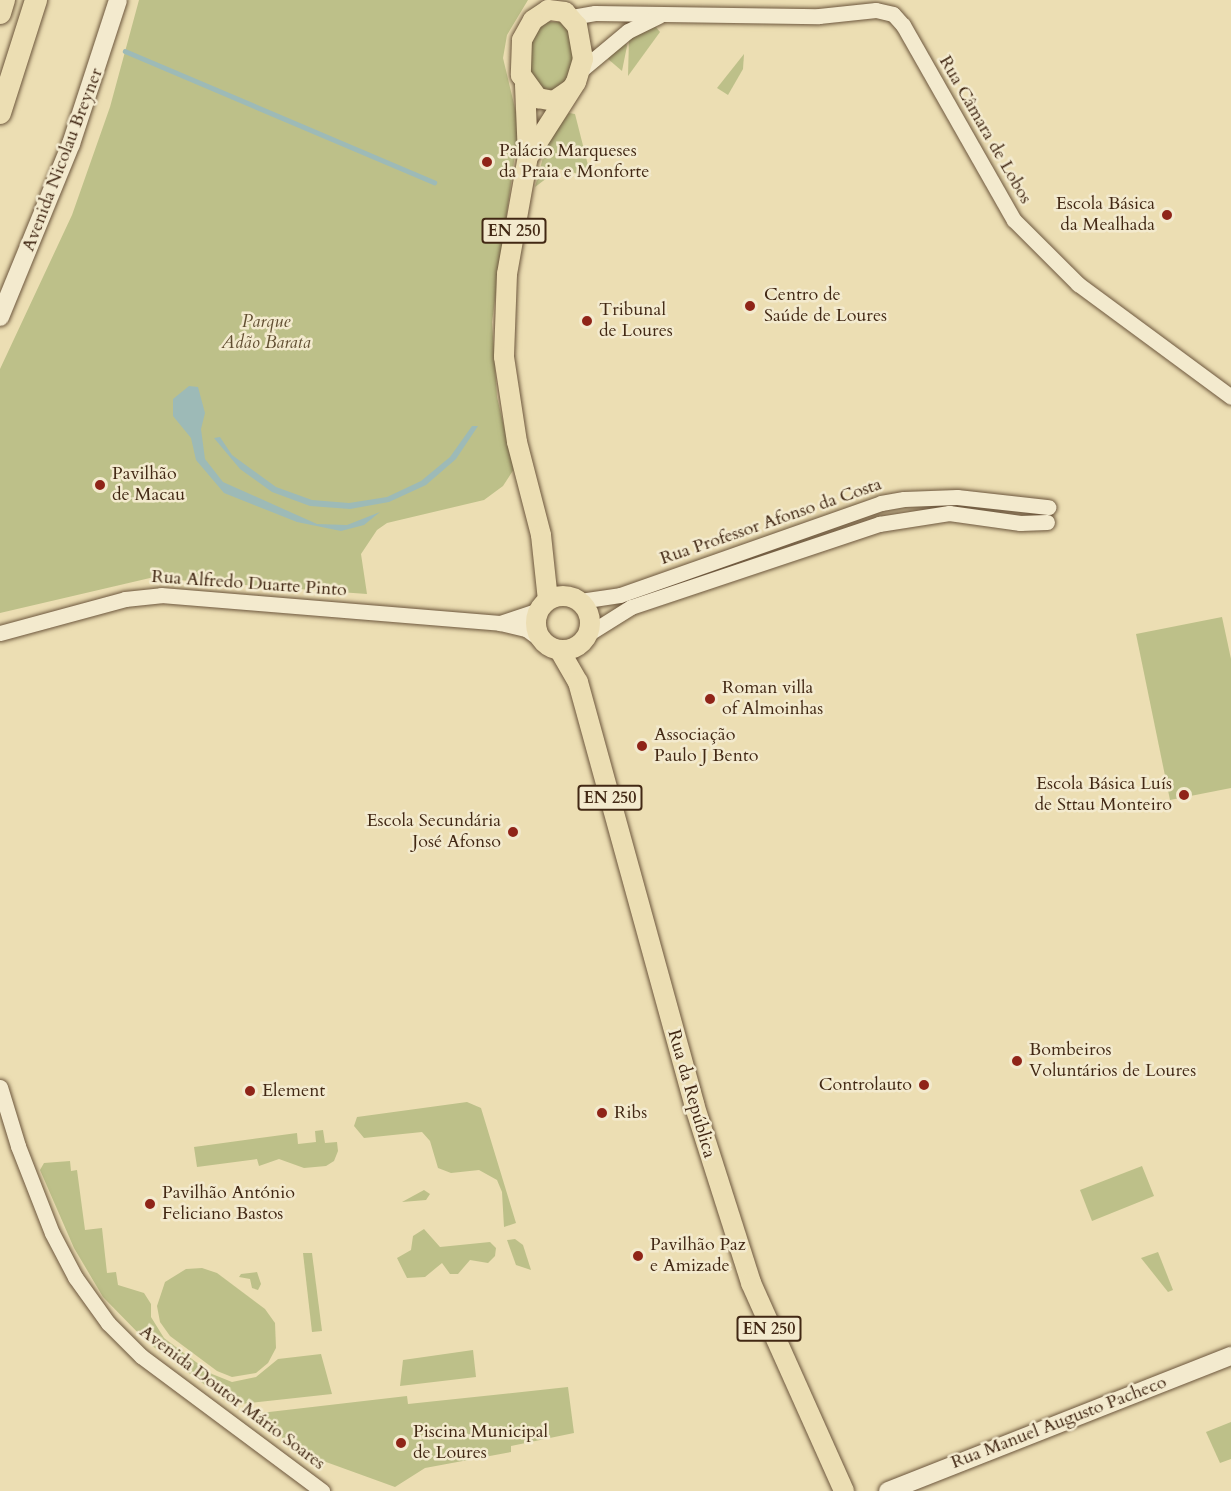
<!DOCTYPE html>
<meta charset="utf-8">
<style>
body{margin:0}
#map{position:relative;width:1231px;height:1491px;overflow:hidden;background:#ecdeb3;font-family:Cardo,serif}
div>[style]{position:absolute}
[style*='--x']{left:calc(var(--x)*1px);top:calc(var(--y)*1px);width:calc(var(--w)*1px);rotate:calc(var(--a)*1deg)}
.green>*{inset:0;background:#bdc089}
.water>*{inset:0;background:#9dbab7}
.stream>*{height:4.5px;margin:-2.25px;padding:0 2.25px;transform-origin:2.25px;border-radius:2.25px;background:#9dbab7}
.roads{filter:drop-shadow(0 0 2px #6c563c) drop-shadow(0 0 2px #6c563c)}
.tertiary>*{height:15px;margin:-7.5px;padding:0 7.5px;transform-origin:7.5px;border-radius:7.5px;background:#f3eace}
.secondary>*{height:18px;margin:-9px;padding:0 9px;transform-origin:9px;border-radius:9px;background:#f3eace}
.primary>*{height:20px;margin:-10px;padding:0 10px;transform-origin:10px;border-radius:10px;background:#ecdeb3}
.primary>.ring{margin:-10px;padding:0;box-sizing:content-box;background:none;border:20px solid #ecdeb3;border-radius:50%}
.motorway>*{height:22px;margin:-11px;padding:0 11px;transform-origin:11px;border-radius:11px;background:#ecdeb3}
.dots>*{width:16px;height:16px;translate:-50% -50%;box-sizing:border-box;border:3px solid #f3eace;border-radius:50%}
span{translate:-50% -50%;white-space:nowrap;text-align:center;line-height:1.15;-webkit-text-stroke:5px #f3eace;paint-order:stroke}
.shield-label span{padding:2px 4px;background:#f3eace;border:2px solid;border-radius:4px;-webkit-text-stroke-width:0}
.shield-label{font-size:16px;color:#422814;font-weight:700}
.street-label{font-size:18px;color:#422814}
.poi-label{font-size:18px;color:#422814}
.left{translate:0 -50%;text-align:left}
.right{translate:-100% -50%;text-align:right}
.park-label{font-size:18px;color:#614e31;font-style:italic}
</style>
<div id="map">
<div class="green">
<i style="clip-path:polygon(139px 0,528px 0,507px 35px,503px 58px,519px 125px,492px 322px,497px 397px,514px 469px,503px 486px,484px 500px,387px 523px,377px 530px,361px 554px,367px 594px,150px 578px,0 613px,0 369px,72px 215px,110px 107px)"></i>
<i style="clip-path:polygon(547px 22px,559px 22px,572px 32px,577px 54px,570px 79px,554px 91px,540px 89px,530px 76px,528px 47px,534px 33px)"></i>
<i style="clip-path:polygon(655px 26px,660px 32px,628px 76px,629px 39px)"></i>
<i style="clip-path:polygon(625px 41px,627px 46px,622px 71px,608px 59px)"></i>
<i style="clip-path:polygon(744px 54px,743px 69px,728px 95px,717px 88px)"></i>
<i style="clip-path:polygon(569px 113px,575px 114px,591px 177px,559px 169px,535px 187px,547px 143px)"></i>
<i style="clip-path:polygon(1222px 617px,1231px 659px,1231px 788px,1170px 800px,1136px 634px)"></i>
<i style="clip-path:polygon(467px 1102px,481px 1108px,516px 1223px,504px 1227px,502px 1192px,497px 1180px,479px 1170px,451px 1173px,438px 1168px,430px 1141px,422px 1132px,364px 1138px,354px 1126px,357px 1117px)"></i>
<i style="clip-path:polygon(323px 1130px,325px 1143px,337px 1142px,338px 1151px,334px 1161px,326px 1166px,304px 1168px,279px 1159px,259px 1166px,257px 1159px,197px 1167px,194px 1147px,297px 1133px,298px 1144px,316px 1142px,315px 1131px)"></i>
<i style="clip-path:polygon(70px 1161px,71px 1171px,77px 1170px,85px 1230px,102px 1228px,107px 1273px,116px 1272px,118px 1285px,144px 1293px,151px 1304px,151px 1317px,164px 1338px,212px 1374px,232px 1382px,256px 1377px,278px 1359px,321px 1354px,332px 1394px,232px 1405px,147px 1342px,103px 1297px,74px 1248px,40px 1170px,44px 1163px)"></i>
<i style="clip-path:polygon(1142px 1166px,1154px 1196px,1092px 1221px,1080px 1190px)"></i>
<i style="clip-path:polygon(424px 1190px,430px 1194px,426px 1200px,402px 1202px)"></i>
<i style="clip-path:polygon(424px 1229px,440px 1247px,490px 1242px,496px 1248px,495px 1256px,488px 1263px,470px 1260px,458px 1274px,450px 1274px,442px 1263px,425px 1277px,407px 1278px,397px 1258px,411px 1250px,413px 1236px)"></i>
<i style="clip-path:polygon(515px 1239px,523px 1245px,531px 1270px,516px 1265px,507px 1240px)"></i>
<i style="clip-path:polygon(1158px 1252px,1173px 1290px,1168px 1292px,1141px 1258px)"></i>
<i style="clip-path:polygon(303px 1253px,312px 1253px,322px 1331px,312px 1332px)"></i>
<i style="clip-path:polygon(202px 1268px,217px 1273px,265px 1309px,275px 1323px,276px 1348px,268px 1363px,256px 1373px,232px 1377px,217px 1371px,170px 1336px,160px 1322px,157px 1306px,165px 1282px,186px 1269px)"></i>
<i style="clip-path:polygon(257px 1272px,261px 1284px,258px 1290px,252px 1288px,250px 1279px,239px 1277px,241px 1274px)"></i>
<i style="clip-path:polygon(473px 1350px,476px 1377px,400px 1386px,403px 1360px)"></i>
<i style="clip-path:polygon(568px 1387px,574px 1433px,511px 1446px,511px 1452px,425px 1468px,395px 1487px,326px 1462px,284px 1439px,251px 1414px,407px 1396px,408px 1404px)"></i>
<i style="clip-path:polygon(1231px 1422px,1231px 1459px,1220px 1463px,1206px 1432px)"></i>
</div>
<div class="water">
<i style="clip-path:polygon(189px 386px,198px 387px,205px 413px,201px 429px,205px 459px,223px 482px,317px 524px,347px 525px,380px 512px,364px 525px,341px 531px,297px 522px,224px 493px,196px 460px,191px 438px,173px 416px,173px 399px)"></i>
<i style="clip-path:polygon(472px 426px,478px 426px,456px 459px,426px 485px,389px 502px,350px 509px,310px 506px,272px 492px,240px 469px,214px 438px,220px 437px,232px 455px,276px 487px,312px 500px,349px 503px,387px 497px,421px 481px,450px 457px)"></i>
</div>
<div class="stream">
<i style="--x:125;--y:51;--w:336;--a:23"></i>
</div>
<div class="roads">
<div class="tertiary">
<i style="--x:572;--y:17;--w:23;--a:-10"></i>
<i style="--x:595;--y:13;--w:224;--a:0.8"></i>
<i style="--x:819;--y:16;--w:57;--a:-6"></i>
<i style="--x:876;--y:10;--w:17;--a:13"></i>
<i style="--x:893;--y:14;--w:15;--a:48"></i>
<i style="--x:903;--y:25;--w:224;--a:60.4"></i>
<i style="--x:1014;--y:220;--w:91;--a:45"></i>
<i style="--x:1078;--y:284;--w:190;--a:36.4"></i>
<i style="--x:580;--y:71;--w:62;--a:-39.8"></i>
<i style="--x:628;--y:31;--w:34;--a:-26"></i>
<i style="--x:580;--y:601;--w:40;--a:-8.5"></i>
<i style="--x:620;--y:595;--w:277;--a:-19.4"></i>
<i style="--x:881;--y:503;--w:23;--a:-10"></i>
<i style="--x:904;--y:499;--w:53;--a:-2.2"></i>
<i style="--x:957;--y:497;--w:92;--a:6.3"></i>
<i style="--x:500;--y:623;--w:41;--a:-18.4"></i>
<i style="--x:0;--y:633;--w:130;--a:-15.2"></i>
<i style="--x:125;--y:599;--w:36;--a:-6"></i>
<i style="--x:161;--y:595;--w:340;--a:4.7"></i>
<i style="--x:500;--y:623;--w:27;--a:13"></i>
<i style="--x:526;--y:629;--w:17;--a:36"></i>
<i style="--x:588;--y:634;--w:51;--a:-32.1"></i>
<i style="--x:631;--y:607;--w:262;--a:-18.5"></i>
<i style="--x:879;--y:524;--w:71;--a:-8.9"></i>
<i style="--x:949;--y:513;--w:72;--a:8"></i>
<i style="--x:1020;--y:523;--w:27;--a:-2"></i>
<i style="--x:0;--y:1087;--w:62;--a:73"></i>
<i style="--x:18;--y:1146;--w:93;--a:68.7"></i>
<i style="--x:52;--y:1233;--w:50;--a:62.4"></i>
<i style="--x:75;--y:1277;--w:57;--a:54.3"></i>
<i style="--x:108;--y:1323;--w:47;--a:45"></i>
<i style="--x:141;--y:1356;--w:226;--a:36.7"></i>
</div>
<div class="secondary">
<i style="--x:0;--y:317;--w:187;--a:-67.7"></i>
<i style="--x:71;--y:144;--w:151;--a:-71.9"></i>
<i style="--x:888;--y:1491;--w:369;--a:-21.5"></i>
</div>
<div class="primary">
<i style="--x:525;--y:85;--w:71;--a:87.6"></i>
<i style="--x:528;--y:156;--w:120;--a:100.1"></i>
<i style="--x:507;--y:274;--w:83;--a:92.1"></i>
<i style="--x:504;--y:357;--w:86;--a:81.3"></i>
<i style="--x:517;--y:442;--w:96;--a:75.5"></i>
<i style="--x:541;--y:535;--w:65;--a:83.9"></i>
<i style="--x:530;--y:154;--w:85;--a:-57.4"></i>
<i style="--x:576;--y:82;--w:24;--a:-73"></i>
<i style="--x:583;--y:59;--w:34;--a:-100"></i>
<i style="--x:577;--y:26;--w:18;--a:-131"></i>
<i style="--x:565;--y:12;--w:17;--a:-173"></i>
<i style="--x:548;--y:10;--w:18;--a:146"></i>
<i style="--x:533;--y:20;--w:23;--a:119"></i>
<i style="--x:522;--y:40;--w:35;--a:92"></i>
<i style="--x:521;--y:75;--w:29;--a:54"></i>
<i style="--x:538;--y:98;--w:16;--a:11"></i>
<i style="--x:554;--y:101;--w:19;--a:-35"></i>
<i class="ring" style="left:536px;top:596px;width:34px;height:34px"></i>
<i style="--x:560;--y:651;--w:36;--a:60"></i>
<i style="--x:578;--y:682;--w:438;--a:74.6"></i>
<i style="--x:694;--y:1104;--w:188;--a:72.3"></i>
<i style="--x:751;--y:1283;--w:228;--a:65.9"></i>
</div>
<div class="motorway">
<i style="--x:0;--y:13;--w:14;--a:-73"></i>
<i style="--x:0;--y:113;--w:119;--a:-72.3"></i>
</div>
</div>
<div class="dots">
<i style="left:487px;top:162px;background:#8f2418"></i>
<i style="left:1167px;top:215px;background:#8f2418"></i>
<i style="left:750px;top:306px;background:#8f2418"></i>
<i style="left:587px;top:321px;background:#8f2418"></i>
<i style="left:100px;top:485px;background:#8f2418"></i>
<i style="left:710px;top:699px;background:#8f2418"></i>
<i style="left:642px;top:746px;background:#8f2418"></i>
<i style="left:1184px;top:795px;background:#8f2418"></i>
<i style="left:513px;top:832px;background:#8f2418"></i>
<i style="left:1017px;top:1061px;background:#8f2418"></i>
<i style="left:924px;top:1085px;background:#8f2418"></i>
<i style="left:250px;top:1091px;background:#8f2418"></i>
<i style="left:602px;top:1113px;background:#8f2418"></i>
<i style="left:150px;top:1204px;background:#8f2418"></i>
<i style="left:638px;top:1256px;background:#8f2418"></i>
<i style="left:401px;top:1443px;background:#8f2418"></i>
</div>
<div class="shield-label">
<span style="left:514px;top:231px">EN 250</span>
<span style="left:610px;top:798px">EN 250</span>
<span style="left:769px;top:1329px">EN 250</span>
</div>
<div class="street-label">
<span style="left:985px;top:130px;rotate:60deg">Rua Câmara de Lobos</span>
<span style="left:63px;top:160px;rotate:-69deg">Avenida Nicolau Breyner</span>
<span style="left:771px;top:522px;rotate:-19deg">Rua Professor Afonso da Costa</span>
<span style="left:249px;top:584px;rotate:4deg">Rua Alfredo Duarte Pinto</span>
<span style="left:691px;top:1094px;rotate:74deg">Rua da República</span>
<span style="left:232px;top:1398px;rotate:37deg">Avenida Doutor Mário Soares</span>
<span style="left:1059px;top:1423px;rotate:-21deg">Rua Manuel Augusto Pacheco</span>
</div>
<div class="poi-label">
<span class="left" style="left:499px;top:162px">Palácio Marqueses<br>da Praia e Monforte</span>
<span class="right" style="left:1155px;top:215px">Escola Básica<br>da Mealhada</span>
<span class="left" style="left:764px;top:306px">Centro de<br>Saúde de Loures</span>
<span class="left" style="left:599px;top:321px">Tribunal<br>de Loures</span>
<span class="left" style="left:112px;top:485px">Pavilhão<br>de Macau</span>
<span class="left" style="left:722px;top:699px">Roman villa<br>of Almoinhas</span>
<span class="left" style="left:654px;top:746px">Associação<br>Paulo J Bento</span>
<span class="right" style="left:1172px;top:795px">Escola Básica Luís<br>de Sttau Monteiro</span>
<span class="right" style="left:501px;top:832px">Escola Secundária<br>José Afonso</span>
<span class="left" style="left:1029px;top:1061px">Bombeiros<br>Voluntários de Loures</span>
<span class="right" style="left:912px;top:1085px">Controlauto</span>
<span class="left" style="left:262px;top:1091px">Element</span>
<span class="left" style="left:614px;top:1113px">Ribs</span>
<span class="left" style="left:162px;top:1204px">Pavilhão António<br>Feliciano Bastos</span>
<span class="left" style="left:650px;top:1256px">Pavilhão Paz<br>e Amizade</span>
<span class="left" style="left:413px;top:1443px">Piscina Municipal<br>de Loures</span>
</div>
<div class="park-label">
<span style="left:266px;top:333px">Parque<br>Adão Barata</span>
</div>
</div>
